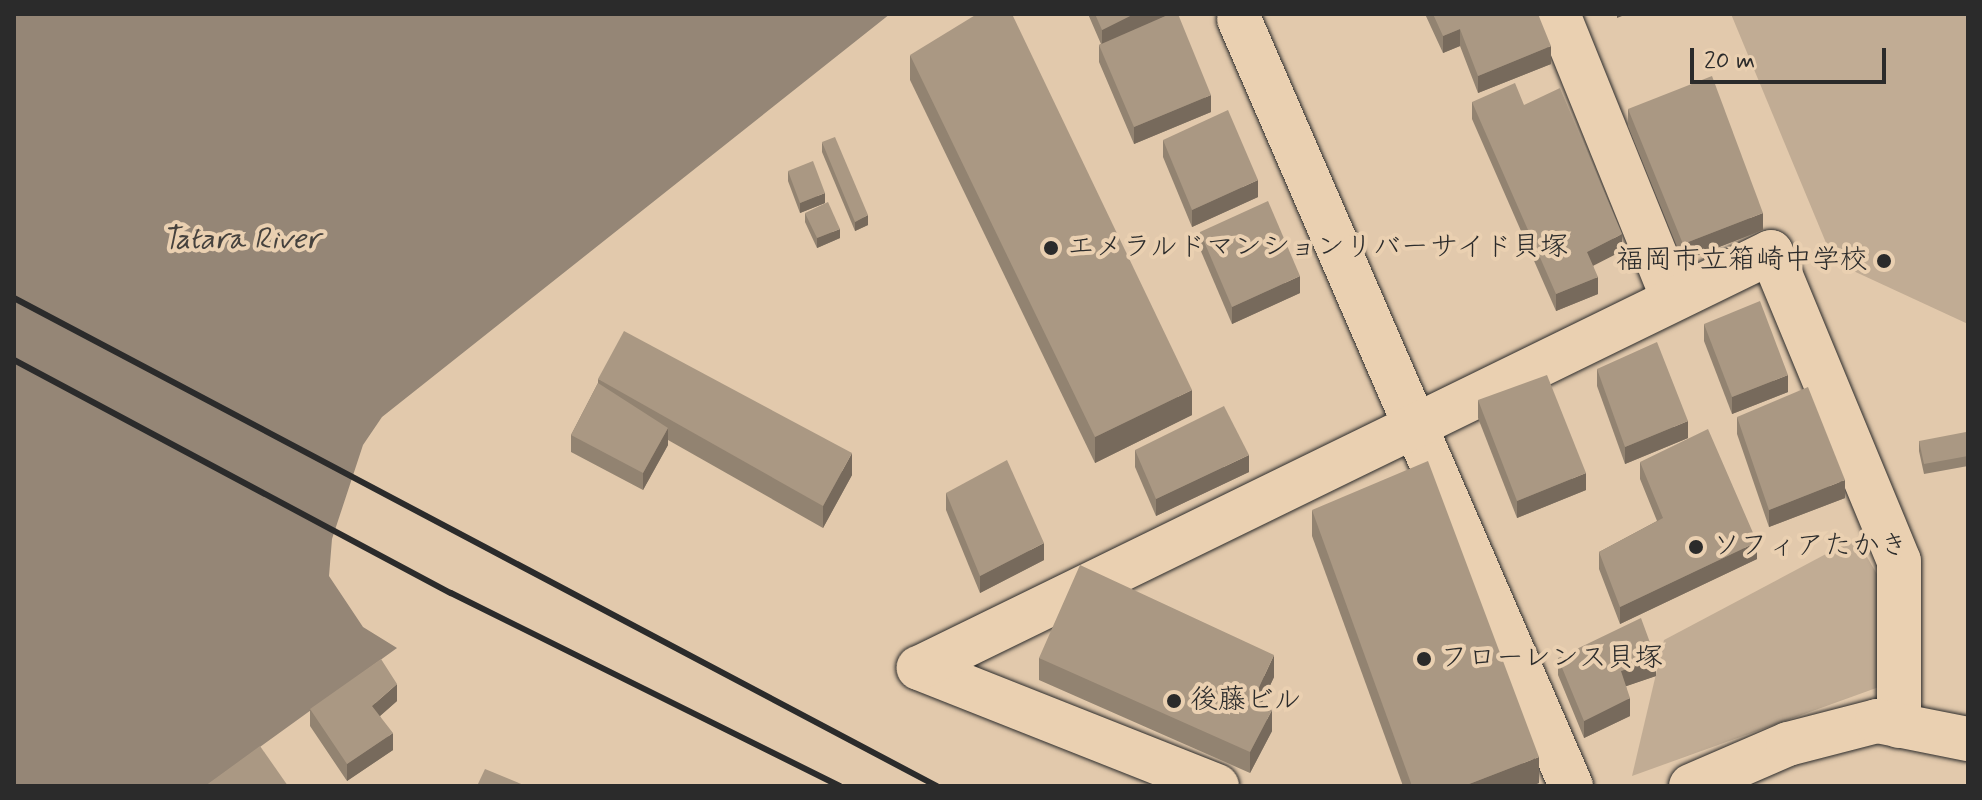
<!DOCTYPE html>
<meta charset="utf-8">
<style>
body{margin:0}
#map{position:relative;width:1982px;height:800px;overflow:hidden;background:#e2c9ac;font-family:Mynerve,"Klee One",sans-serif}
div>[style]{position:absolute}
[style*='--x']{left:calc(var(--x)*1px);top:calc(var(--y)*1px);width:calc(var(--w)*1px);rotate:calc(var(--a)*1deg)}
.green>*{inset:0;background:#c1ac94}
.water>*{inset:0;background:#958676}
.roads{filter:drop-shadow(0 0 2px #2b2b2b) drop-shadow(0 0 2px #2b2b2b)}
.minor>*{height:44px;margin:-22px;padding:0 22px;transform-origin:22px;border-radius:22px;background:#ead0b1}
.rail>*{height:6px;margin:-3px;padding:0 3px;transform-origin:3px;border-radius:3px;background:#2b2b2b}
.wall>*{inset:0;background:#928371}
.shaded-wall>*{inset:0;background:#776a5c}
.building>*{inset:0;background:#aa9883}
.dots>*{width:22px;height:22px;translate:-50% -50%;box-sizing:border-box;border:4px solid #ead0b1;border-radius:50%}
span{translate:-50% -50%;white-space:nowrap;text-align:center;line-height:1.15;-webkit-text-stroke:8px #ead0b1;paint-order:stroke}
.poi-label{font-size:28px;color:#2b2b2b}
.left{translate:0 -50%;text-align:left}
.right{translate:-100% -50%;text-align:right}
.water-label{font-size:30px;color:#46423e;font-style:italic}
.frame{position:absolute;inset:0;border:16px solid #2b2b2b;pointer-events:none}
.scale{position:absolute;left:1690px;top:48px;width:196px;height:36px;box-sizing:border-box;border:4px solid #2b2b2b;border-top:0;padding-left:10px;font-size:24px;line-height:28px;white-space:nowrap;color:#2b2b2b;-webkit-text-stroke:6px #ead0b1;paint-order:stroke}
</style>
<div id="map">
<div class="green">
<i style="clip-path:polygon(1731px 14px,1968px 14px,1968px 324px,1834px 262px)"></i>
<i style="clip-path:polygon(1856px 538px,1878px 576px,1879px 687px,1632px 776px,1664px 640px)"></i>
</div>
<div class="water">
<i style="clip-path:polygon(14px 14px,890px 14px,382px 417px,363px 445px,332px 539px,329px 576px,363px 627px,397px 648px,206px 786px,14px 786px)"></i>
</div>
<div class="roads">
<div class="minor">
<i style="--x:1558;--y:14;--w:306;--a:68"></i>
<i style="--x:1239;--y:19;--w:836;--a:66.59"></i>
<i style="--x:1217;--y:786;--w:321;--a:-158.4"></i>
<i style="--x:919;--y:668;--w:948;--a:-26.02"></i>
<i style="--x:1771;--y:252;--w:334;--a:67.5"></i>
<i style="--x:1899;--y:561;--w:165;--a:90"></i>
<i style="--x:1691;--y:786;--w:106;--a:-23.4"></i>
<i style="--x:1788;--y:744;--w:92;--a:-14.5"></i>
<i style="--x:1877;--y:721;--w:93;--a:11.2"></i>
</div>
</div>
<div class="rail">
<i style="--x:14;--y:298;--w:1044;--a:27.87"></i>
<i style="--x:14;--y:360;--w:495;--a:28.1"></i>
<i style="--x:451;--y:593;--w:434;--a:26.4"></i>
</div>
<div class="wall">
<i style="clip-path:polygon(1088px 14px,1170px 14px,1211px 112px,1134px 144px,1099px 62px,1099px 45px,1101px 44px)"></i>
<i style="clip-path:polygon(1425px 14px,1538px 14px,1551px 64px,1478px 93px,1460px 46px,1443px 53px)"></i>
<i style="clip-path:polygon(910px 55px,1192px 415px,1095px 463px,910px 80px)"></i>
<i style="clip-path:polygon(1472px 102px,1524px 105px,1622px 251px,1593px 265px,1598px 294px,1556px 311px,1472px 119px)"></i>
<i style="clip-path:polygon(1628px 109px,1763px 230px,1683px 261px,1628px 126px)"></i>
<i style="clip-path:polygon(1163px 140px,1258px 197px,1192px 227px,1163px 157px)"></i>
<i style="clip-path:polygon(822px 142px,868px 225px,855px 231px,822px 152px)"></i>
<i style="clip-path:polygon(788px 171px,825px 203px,800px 213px,788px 181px)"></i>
<i style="clip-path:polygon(805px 213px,840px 238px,817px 248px,805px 222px)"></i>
<i style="clip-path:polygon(1200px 232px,1300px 293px,1232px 324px,1200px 249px)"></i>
<i style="clip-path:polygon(1704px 324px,1788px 392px,1732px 414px,1704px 341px)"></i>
<i style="clip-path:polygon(1597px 369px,1688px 438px,1625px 464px,1597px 386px)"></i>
<i style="clip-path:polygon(598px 379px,852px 475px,823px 528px,668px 440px,668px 445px,643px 490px,571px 452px,571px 435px,598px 383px)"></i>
<i style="clip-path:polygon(1478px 400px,1586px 490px,1517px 518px,1478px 418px)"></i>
<i style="clip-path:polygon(1737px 417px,1845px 498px,1769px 527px,1737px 434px)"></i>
<i style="clip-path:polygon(1919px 441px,1968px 443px,1968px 466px,1924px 474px,1919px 451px)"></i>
<i style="clip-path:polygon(1135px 450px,1249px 472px,1156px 516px,1135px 467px)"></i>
<i style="clip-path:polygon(1640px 462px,1757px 559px,1620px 624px,1599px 569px,1599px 552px,1657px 521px,1640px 479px)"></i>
<i style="clip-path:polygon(946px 493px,1044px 560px,980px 593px,946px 510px)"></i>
<i style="clip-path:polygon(1312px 510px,1539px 783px,1531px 786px,1403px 786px,1312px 536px)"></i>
<i style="clip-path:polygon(1039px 658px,1274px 677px,1261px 704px,1272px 731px,1250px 773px,1039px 680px)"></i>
<i style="clip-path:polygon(1558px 658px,1656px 676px,1626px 686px,1630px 716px,1584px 738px,1558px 675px)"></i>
<i style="clip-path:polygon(397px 701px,380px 716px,393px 750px,347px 781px,310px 726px,310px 709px)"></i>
</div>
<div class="shaded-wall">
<i style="clip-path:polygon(1134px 14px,1170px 14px,1102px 47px,1102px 30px)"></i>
<i style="clip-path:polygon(1617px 14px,1627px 14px,1617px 18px)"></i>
<i style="clip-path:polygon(1460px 29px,1460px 46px,1443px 53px,1443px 36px)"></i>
<i style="clip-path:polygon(1551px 46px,1551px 64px,1478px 93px,1478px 76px)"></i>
<i style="clip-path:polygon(1211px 95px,1211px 112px,1134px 144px,1134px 127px)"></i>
<i style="clip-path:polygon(1258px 180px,1258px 197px,1192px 227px,1192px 210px)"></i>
<i style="clip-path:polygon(825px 193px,825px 203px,800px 213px,800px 203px)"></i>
<i style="clip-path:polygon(1763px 213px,1763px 230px,1683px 261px,1683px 244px)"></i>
<i style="clip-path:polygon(868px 215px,868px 225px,855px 231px,855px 222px)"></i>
<i style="clip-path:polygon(840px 229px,840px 238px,817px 248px,817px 238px)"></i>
<i style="clip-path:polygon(1622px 234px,1622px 251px,1587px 269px,1587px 252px)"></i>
<i style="clip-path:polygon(1300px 276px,1300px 293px,1232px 324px,1232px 307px)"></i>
<i style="clip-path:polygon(1598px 277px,1598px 294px,1556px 311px,1556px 294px)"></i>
<i style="clip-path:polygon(1788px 375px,1788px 392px,1732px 414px,1732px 397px)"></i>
<i style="clip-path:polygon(1192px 390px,1192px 415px,1095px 463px,1095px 437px)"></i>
<i style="clip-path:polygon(1688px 421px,1688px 438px,1625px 464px,1625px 447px)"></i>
<i style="clip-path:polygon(668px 428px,668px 445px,643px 490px,643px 473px)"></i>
<i style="clip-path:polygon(852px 453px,852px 475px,823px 528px,823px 506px)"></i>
<i style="clip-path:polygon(1249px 455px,1249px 472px,1156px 516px,1156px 499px)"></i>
<i style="clip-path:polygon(1586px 473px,1586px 490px,1517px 518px,1517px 501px)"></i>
<i style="clip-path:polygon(1845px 480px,1845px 498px,1769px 527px,1769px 510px)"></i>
<i style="clip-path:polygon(1757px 542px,1757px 559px,1620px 624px,1620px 607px)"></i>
<i style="clip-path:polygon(1044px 543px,1044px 560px,980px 593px,980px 576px)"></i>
<i style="clip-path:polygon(1274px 655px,1274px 677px,1253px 722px,1253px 700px)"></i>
<i style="clip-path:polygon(1656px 659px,1656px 676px,1621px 688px,1621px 671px)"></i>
<i style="clip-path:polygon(397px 684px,397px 701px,372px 723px,372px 706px)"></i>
<i style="clip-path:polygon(1630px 698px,1630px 716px,1584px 738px,1584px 721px)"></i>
<i style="clip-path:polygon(1272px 710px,1272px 731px,1250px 773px,1250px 752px)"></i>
<i style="clip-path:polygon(393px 733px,393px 750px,347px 781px,347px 764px)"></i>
<i style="clip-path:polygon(1539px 757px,1539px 783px,1531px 786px,1464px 786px)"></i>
</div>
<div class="building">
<i style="clip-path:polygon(977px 14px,1012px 14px,1192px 390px,1095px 437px,910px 55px)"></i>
<i style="clip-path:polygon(1095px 14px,1134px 14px,1102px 30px)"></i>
<i style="clip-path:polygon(1170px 14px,1178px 14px,1211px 95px,1134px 127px,1099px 45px)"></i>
<i style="clip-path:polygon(1433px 14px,1538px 14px,1551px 46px,1478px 76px,1460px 29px,1443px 36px)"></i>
<i style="clip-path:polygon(1712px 76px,1763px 213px,1683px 244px,1628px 109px)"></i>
<i style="clip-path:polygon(1515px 83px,1524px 105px,1560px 88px,1622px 234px,1587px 252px,1598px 277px,1556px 294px,1472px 102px)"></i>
<i style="clip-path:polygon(1228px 110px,1258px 180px,1192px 210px,1163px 140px)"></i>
<i style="clip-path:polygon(835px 137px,868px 215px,855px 222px,822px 142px)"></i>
<i style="clip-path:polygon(813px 161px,825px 193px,800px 203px,788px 171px)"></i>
<i style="clip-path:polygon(1268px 201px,1300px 276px,1232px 307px,1200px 232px)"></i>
<i style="clip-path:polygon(828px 202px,840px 229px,817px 238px,805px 213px)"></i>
<i style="clip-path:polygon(1760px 301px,1788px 375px,1732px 397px,1704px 324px)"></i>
<i style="clip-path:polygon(624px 331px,852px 453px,823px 506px,598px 379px)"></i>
<i style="clip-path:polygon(1657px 342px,1688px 421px,1625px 447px,1597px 369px)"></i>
<i style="clip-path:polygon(1547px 375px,1586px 473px,1517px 501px,1478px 400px)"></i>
<i style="clip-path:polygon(598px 383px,668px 428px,643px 473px,571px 435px)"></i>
<i style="clip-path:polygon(1808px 387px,1845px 480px,1769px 510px,1737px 417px)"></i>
<i style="clip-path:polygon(1224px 406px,1249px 455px,1156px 499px,1135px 450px)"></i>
<i style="clip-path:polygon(1708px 429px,1757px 542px,1620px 607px,1599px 552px,1663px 518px,1640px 462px)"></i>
<i style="clip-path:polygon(1966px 432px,1968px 456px,1924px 464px,1919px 441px)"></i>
<i style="clip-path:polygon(1007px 460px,1044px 543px,980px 576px,946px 493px)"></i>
<i style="clip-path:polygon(1428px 461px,1539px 757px,1464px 786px,1412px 786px,1312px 510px)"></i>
<i style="clip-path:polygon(1080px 565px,1274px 655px,1253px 700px,1272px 710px,1250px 752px,1039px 658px)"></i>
<i style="clip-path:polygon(1641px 618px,1656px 659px,1621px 671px,1630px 698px,1584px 721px,1558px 658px)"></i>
<i style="clip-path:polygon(381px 659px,397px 684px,372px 706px,393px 733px,347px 764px,310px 709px)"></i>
<i style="clip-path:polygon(260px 746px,288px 786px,205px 786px)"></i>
<i style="clip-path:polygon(485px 769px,526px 786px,477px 786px)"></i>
</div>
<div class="dots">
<i style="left:1051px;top:248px;background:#2b2b2b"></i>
<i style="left:1884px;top:261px;background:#2b2b2b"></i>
<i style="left:1696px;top:547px;background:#2b2b2b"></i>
<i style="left:1424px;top:659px;background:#2b2b2b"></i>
<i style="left:1174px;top:701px;background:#2b2b2b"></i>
</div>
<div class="poi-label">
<span class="left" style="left:1067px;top:248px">エメラルドマンションリバーサイド貝塚</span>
<span class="right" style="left:1868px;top:261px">福岡市立箱崎中学校</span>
<span class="left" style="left:1712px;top:547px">ソフィアたかき</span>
<span class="left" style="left:1440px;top:659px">フローレンス貝塚</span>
<span class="left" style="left:1190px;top:701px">後藤ビル</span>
</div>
<div class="water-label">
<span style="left:241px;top:240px">Tatara River</span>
</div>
<div class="frame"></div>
<div class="scale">20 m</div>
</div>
